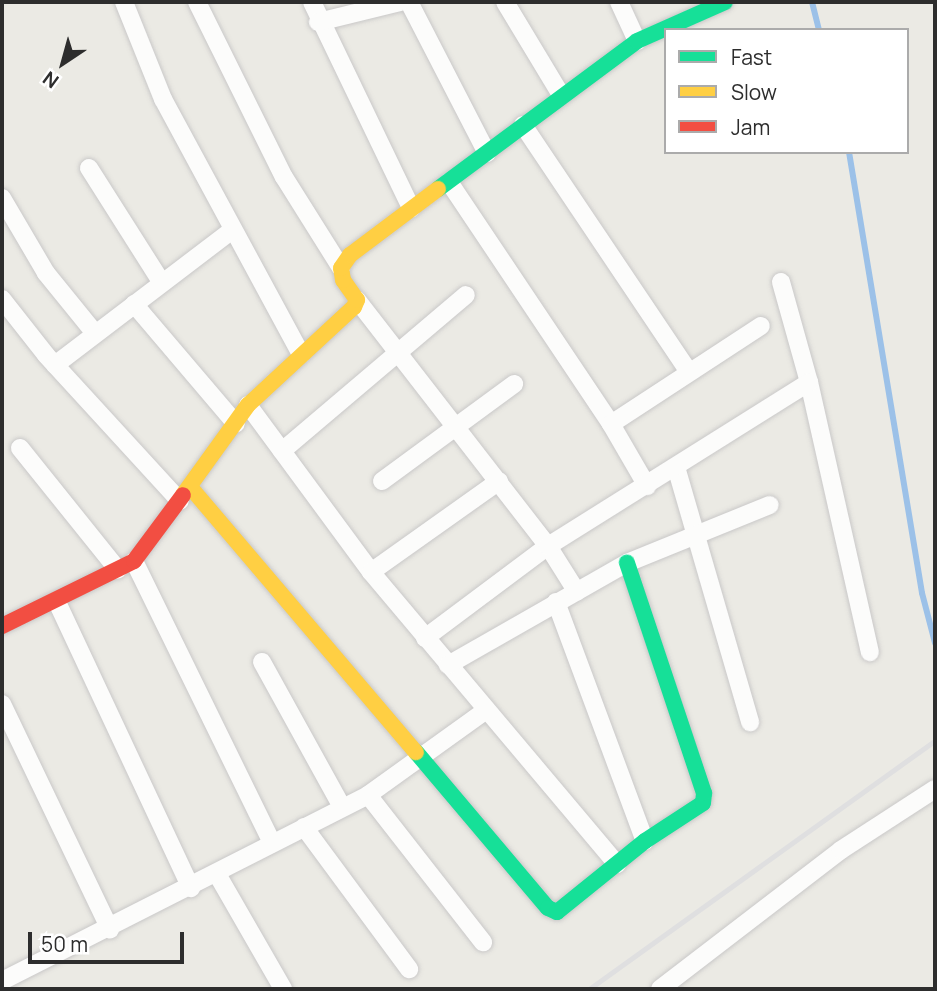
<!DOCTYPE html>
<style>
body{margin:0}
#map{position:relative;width:937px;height:991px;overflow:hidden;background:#ebeae4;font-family:Manrope,sans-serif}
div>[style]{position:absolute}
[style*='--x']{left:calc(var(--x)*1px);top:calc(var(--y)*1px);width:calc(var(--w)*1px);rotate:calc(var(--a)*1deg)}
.stream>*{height:6px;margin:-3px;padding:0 3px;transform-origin:3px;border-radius:3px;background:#9cc1e8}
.roads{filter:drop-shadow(0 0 2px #c9c8c8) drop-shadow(0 0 2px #c9c8c8)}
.street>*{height:18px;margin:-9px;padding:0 9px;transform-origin:9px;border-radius:9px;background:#fcfcfb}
.fast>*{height:16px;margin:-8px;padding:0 8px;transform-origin:8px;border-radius:8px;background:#16e098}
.slow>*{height:16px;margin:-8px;padding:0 8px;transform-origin:8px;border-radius:8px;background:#ffcf43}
.jam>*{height:16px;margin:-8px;padding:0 8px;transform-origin:8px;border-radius:8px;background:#f24e42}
.rail>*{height:5px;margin:-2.5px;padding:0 2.5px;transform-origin:2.5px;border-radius:2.5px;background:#dfdfe0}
span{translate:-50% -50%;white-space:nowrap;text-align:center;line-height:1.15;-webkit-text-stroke:5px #fff;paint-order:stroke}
.frame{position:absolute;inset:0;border:4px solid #2d2d2d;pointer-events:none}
.legend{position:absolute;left:664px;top:28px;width:245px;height:126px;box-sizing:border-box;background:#fff;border:2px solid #ababab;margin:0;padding:9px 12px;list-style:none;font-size:21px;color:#2d2d2d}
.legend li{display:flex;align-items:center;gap:14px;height:35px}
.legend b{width:35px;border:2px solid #ababab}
.north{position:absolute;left:28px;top:28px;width:70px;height:70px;-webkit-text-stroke:5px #fff;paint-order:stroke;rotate:216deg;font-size:19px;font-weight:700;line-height:28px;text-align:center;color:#2d2d2d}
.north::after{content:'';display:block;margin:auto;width:24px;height:32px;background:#2d2d2d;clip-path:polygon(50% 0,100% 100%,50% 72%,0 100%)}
.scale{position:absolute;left:28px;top:932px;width:156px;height:32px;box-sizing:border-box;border:4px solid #2d2d2d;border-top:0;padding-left:9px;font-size:21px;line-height:24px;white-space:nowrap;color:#2d2d2d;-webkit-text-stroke:5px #fff;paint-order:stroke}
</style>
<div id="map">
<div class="stream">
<i style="--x:812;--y:2;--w:29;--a:76"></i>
<i style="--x:849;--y:152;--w:447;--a:80.6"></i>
<i style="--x:922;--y:593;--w:52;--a:75.4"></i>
</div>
<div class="roads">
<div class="street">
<i style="--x:124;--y:2;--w:105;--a:68.1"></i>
<i style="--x:163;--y:99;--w:290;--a:61.6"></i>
<i style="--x:197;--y:2;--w:195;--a:63.6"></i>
<i style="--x:284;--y:177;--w:107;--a:57.9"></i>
<i style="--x:312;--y:2;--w:229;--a:64.3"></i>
<i style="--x:409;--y:2;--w:170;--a:62.7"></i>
<i style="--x:505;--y:2;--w:109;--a:58.9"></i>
<i style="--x:619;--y:2;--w:43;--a:65.2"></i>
<i style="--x:318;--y:22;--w:84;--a:-13.7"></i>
<i style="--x:523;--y:125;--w:296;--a:56.1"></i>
<i style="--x:89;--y:168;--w:136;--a:57.6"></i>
<i style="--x:449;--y:182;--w:291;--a:56.2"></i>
<i style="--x:611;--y:424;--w:72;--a:59.9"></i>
<i style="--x:2;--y:198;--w:87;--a:59.6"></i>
<i style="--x:46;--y:273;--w:76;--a:50.9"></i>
<i style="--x:781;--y:282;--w:104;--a:74.4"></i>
<i style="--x:809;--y:382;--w:277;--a:77.3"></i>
<i style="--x:2;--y:299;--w:71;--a:51.8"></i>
<i style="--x:46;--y:355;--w:198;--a:47.5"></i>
<i style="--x:357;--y:300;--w:311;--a:52.2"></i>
<i style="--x:548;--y:546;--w:54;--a:57.8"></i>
<i style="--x:134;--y:304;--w:157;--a:49.6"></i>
<i style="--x:55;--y:365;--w:221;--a:-37.3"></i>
<i style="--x:248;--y:405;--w:207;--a:53.6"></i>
<i style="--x:371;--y:572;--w:382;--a:49.9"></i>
<i style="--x:611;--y:424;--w:179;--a:-33.2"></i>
<i style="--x:20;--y:448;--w:156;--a:51.2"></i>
<i style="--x:282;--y:451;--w:241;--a:-40.3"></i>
<i style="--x:676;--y:467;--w:266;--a:73.8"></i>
<i style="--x:382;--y:481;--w:164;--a:-36.3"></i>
<i style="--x:134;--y:561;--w:314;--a:63.9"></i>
<i style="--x:371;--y:572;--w:157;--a:-35.4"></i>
<i style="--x:57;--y:602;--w:316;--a:64.9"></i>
<i style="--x:556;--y:602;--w:255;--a:69.6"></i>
<i style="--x:425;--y:638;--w:154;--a:-36.8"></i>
<i style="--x:548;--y:546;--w:308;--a:-32.1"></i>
<i style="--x:262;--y:662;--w:166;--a:61.1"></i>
<i style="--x:448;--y:665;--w:206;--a:-29.7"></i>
<i style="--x:627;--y:563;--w:154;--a:-22.1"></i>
<i style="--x:2;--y:704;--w:250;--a:64.4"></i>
<i style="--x:368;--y:795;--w:187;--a:52"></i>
<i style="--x:304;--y:827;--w:177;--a:53.5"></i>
<i style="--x:217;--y:874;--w:133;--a:60.1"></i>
<i style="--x:2;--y:981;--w:411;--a:-26.9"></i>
<i style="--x:368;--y:795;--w:144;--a:-35.7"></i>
<i style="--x:660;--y:989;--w:228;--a:-37.5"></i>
<i style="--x:841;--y:850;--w:112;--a:-33"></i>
</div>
<div class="fast">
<i style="--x:438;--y:189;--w:248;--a:-36.6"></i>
<i style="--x:637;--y:41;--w:96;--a:-23.9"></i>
<i style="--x:416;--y:752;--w:204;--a:49.8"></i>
<i style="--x:548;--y:908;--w:10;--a:24"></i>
<i style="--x:557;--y:912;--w:113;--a:-38.9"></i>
<i style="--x:645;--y:841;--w:69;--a:-33.2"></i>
<i style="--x:703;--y:803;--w:10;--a:-84"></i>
<i style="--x:704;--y:793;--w:243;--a:-108.5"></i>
</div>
<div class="slow">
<i style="--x:191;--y:488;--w:347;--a:49.6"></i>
<i style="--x:183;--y:495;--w:111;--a:-54.2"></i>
<i style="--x:248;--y:405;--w:144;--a:-42.8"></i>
<i style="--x:354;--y:307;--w:8;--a:-67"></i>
<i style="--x:357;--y:300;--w:24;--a:-125"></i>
<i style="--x:343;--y:280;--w:12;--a:-99"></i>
<i style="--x:341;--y:268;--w:16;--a:-55"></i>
<i style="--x:350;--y:255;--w:110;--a:-36.9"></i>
</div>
<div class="jam">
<i style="--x:2;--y:626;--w:147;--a:-26.2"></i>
<i style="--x:134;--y:561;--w:82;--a:-53.4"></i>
</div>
</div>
<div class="rail">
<i style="--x:589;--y:989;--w:426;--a:-35.7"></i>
</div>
<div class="frame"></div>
<ul class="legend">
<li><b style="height:9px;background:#16e098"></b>Fast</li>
<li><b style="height:9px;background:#ffcf43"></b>Slow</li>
<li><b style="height:9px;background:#f24e42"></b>Jam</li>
</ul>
<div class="north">N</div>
<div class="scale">50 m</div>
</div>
